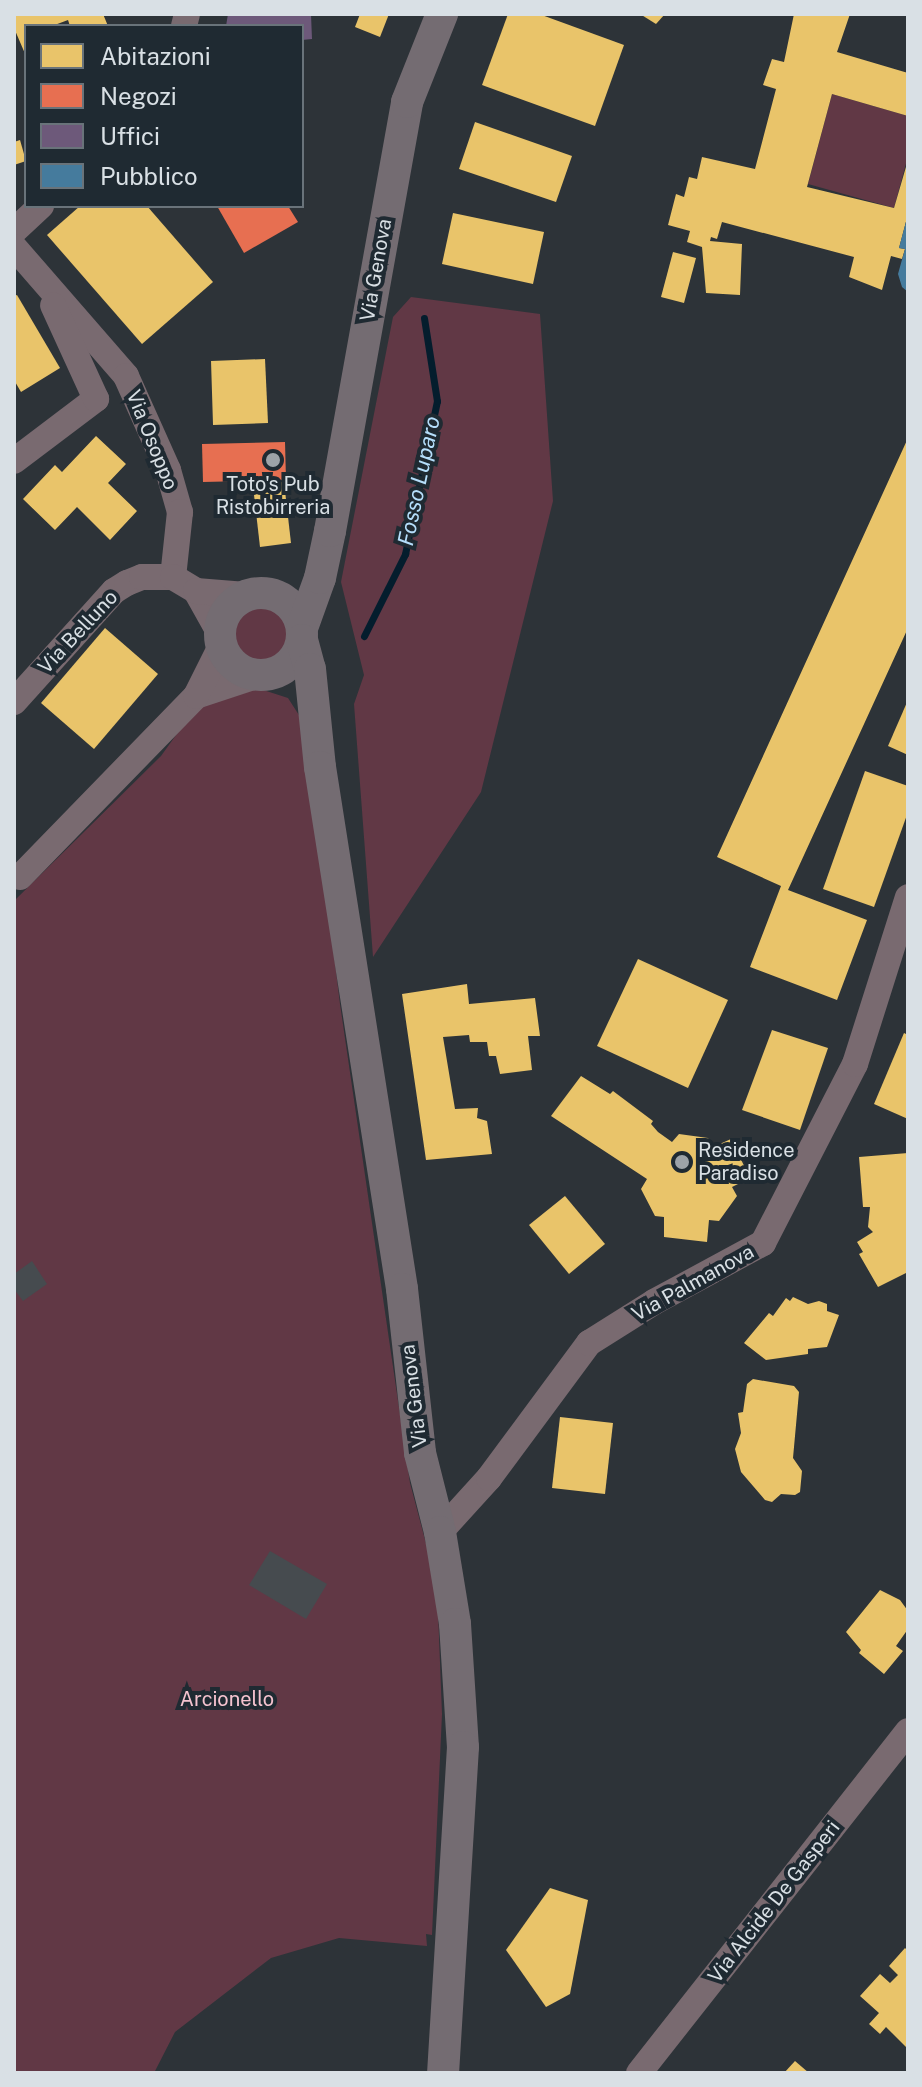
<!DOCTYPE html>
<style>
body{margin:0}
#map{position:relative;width:922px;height:2087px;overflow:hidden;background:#2d3338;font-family:"Public Sans",sans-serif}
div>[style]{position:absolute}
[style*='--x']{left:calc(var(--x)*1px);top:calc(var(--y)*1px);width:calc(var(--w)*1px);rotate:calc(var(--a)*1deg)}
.green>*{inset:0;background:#613845}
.round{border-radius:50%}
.homes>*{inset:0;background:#e9c46a}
.shops>*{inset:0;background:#e76f51}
.offices>*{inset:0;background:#6d597a}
.public>*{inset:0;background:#457b9d}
.stream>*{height:7px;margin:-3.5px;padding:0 3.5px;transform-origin:3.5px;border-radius:3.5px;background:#041d2d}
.building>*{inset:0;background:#464b4f}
.minor>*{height:26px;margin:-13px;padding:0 13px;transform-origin:13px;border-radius:13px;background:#796a70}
.major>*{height:32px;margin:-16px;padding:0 16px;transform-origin:16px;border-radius:16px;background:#746c72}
.major>.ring{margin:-16px;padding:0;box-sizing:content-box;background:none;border:32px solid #746c72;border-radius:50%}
.dots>*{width:22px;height:22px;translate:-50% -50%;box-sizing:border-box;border:4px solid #1f2a32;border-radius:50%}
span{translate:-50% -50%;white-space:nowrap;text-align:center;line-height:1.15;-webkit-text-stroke:8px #1f2a32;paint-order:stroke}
.street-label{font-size:20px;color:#d9e0e5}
.poi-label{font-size:20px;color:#d9e0e5}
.left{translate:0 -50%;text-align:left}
.park-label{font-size:20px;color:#f5c3cf}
.water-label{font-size:22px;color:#b5defb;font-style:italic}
.frame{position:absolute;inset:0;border:16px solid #d9e0e5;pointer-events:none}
.legend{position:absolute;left:24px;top:24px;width:280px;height:184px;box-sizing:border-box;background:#1f2a32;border:2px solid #69737a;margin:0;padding:10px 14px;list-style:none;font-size:24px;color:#d9e0e5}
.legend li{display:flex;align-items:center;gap:16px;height:40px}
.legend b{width:40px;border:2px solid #69737a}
</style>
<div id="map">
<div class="green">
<i style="clip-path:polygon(832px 94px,908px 116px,908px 156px,894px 208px,808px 184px)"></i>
<i style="clip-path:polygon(411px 297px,540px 314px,553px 501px,481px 792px,373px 957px,354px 704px,364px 675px,341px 582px,393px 317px)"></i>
<i class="round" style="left:233px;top:606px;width:56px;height:56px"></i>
<i style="clip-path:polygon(254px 687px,288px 698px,306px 726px,340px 1004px,410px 1483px,437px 1585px,442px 1714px,432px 1935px,426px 1934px,427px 1946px,339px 1938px,271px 1958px,175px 2032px,154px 2073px,14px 2073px,14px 901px,161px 756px,189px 717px,201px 707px)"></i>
</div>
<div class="homes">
<i style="clip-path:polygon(14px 14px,103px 14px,108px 26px,70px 26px,68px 20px,52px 26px,26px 26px,26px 56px,14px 28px)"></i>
<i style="clip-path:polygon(360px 14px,389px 14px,380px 37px,355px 27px)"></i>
<i style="clip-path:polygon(508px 14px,539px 14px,624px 45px,595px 126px,482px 85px)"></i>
<i style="clip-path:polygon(640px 14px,665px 14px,656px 24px)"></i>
<i style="clip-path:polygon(794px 14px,850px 14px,837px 52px,908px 73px,908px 116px,832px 94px,807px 187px,894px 208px,908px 160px,908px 214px,899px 248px,905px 249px,902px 259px,891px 256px,882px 290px,849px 277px,854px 257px,722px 222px,717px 239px,711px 237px,710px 241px,742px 244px,740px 295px,706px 293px,702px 247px,687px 242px,690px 231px,668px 225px,676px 194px,684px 197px,689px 177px,697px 179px,702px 157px,755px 169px,776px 89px,763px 85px,772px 59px,784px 62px)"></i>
<i style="clip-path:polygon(475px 122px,572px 156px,556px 202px,459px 169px)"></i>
<i style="clip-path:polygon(20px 140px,26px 161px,14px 165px,14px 142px)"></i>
<i style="clip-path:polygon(80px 206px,147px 206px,213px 282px,142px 344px,47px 235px)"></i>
<i style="clip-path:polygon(453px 213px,544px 232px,533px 284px,442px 264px)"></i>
<i style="clip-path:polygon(673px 252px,696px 258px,684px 303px,661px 297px)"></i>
<i style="clip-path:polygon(17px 295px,60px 368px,21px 392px,14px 380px,14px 296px)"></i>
<i style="clip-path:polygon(265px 359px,268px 423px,213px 425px,211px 361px)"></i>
<i style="clip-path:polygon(96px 436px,126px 464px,108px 483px,137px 511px,110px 540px,77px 507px,55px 530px,23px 499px,55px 465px,62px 472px)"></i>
<i style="clip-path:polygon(908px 438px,908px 628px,788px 890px,867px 920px,837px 1000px,750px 967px,781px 886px,717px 857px)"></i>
<i style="clip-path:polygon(284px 482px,291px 543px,260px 547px,253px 486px)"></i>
<i style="clip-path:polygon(105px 628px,158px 674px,94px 749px,41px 703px)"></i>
<i style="clip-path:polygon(908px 700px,908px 755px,888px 746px)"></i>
<i style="clip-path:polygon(865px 771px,908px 786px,908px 812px,874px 907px,823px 889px)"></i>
<i style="clip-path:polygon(638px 959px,728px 1000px,688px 1088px,597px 1046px)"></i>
<i style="clip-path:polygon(467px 984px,469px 1004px,535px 998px,540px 1036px,528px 1036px,532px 1070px,500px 1074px,496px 1056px,489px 1056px,487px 1042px,470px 1042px,469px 1035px,443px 1037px,455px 1109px,478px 1108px,477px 1118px,487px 1121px,492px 1154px,426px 1160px,402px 994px)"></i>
<i style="clip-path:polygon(772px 1030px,828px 1048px,800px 1130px,742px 1110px)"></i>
<i style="clip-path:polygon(904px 1033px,908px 1035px,908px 1119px,874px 1104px)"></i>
<i style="clip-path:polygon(581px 1076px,610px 1094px,613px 1091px,653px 1121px,651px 1124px,658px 1132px,672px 1142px,679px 1134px,708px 1138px,713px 1147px,731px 1139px,750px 1178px,732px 1187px,737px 1196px,719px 1221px,709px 1220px,707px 1242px,664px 1237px,664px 1217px,655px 1216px,641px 1189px,647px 1179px,551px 1116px)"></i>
<i style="clip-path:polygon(908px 1153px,908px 1272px,878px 1287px,859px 1254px,863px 1252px,857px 1242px,873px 1232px,868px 1227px,870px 1207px,863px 1207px,859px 1157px)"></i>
<i style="clip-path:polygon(565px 1196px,605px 1244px,569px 1274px,529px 1225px)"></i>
<i style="clip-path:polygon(793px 1297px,808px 1304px,819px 1301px,827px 1304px,827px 1311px,839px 1315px,827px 1347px,808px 1349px,808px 1354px,766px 1360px,744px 1343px,769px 1313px,773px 1316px,786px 1298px,790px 1301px)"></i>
<i style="clip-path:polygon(753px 1379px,794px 1386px,799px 1392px,793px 1458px,802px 1471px,800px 1492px,795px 1495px,781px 1494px,772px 1502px,765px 1500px,741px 1472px,735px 1449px,741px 1433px,738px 1413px,743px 1412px,747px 1384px)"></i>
<i style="clip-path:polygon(560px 1417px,613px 1423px,605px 1494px,552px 1488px)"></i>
<i style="clip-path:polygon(880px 1590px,900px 1600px,908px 1611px,908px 1629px,896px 1646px,903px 1651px,884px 1674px,859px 1653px,861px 1650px,846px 1632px)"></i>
<i style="clip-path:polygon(550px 1888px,588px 1900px,570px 1994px,546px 2007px,506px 1950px)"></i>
<i style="clip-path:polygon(905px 1948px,908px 1951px,908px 2049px,886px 2027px,880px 2034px,869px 2024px,879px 2013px,860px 1996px,880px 1974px,890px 1983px,898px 1975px,889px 1966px)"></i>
<i style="clip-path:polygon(795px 2061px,809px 2073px,784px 2073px)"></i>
</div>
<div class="shops">
<i style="clip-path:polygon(217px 206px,288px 206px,298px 222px,244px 253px)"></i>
<i style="clip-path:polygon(285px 442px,286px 480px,203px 482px,202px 444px)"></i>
</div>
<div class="offices">
<i style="clip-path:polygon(228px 14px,311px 14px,312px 39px,302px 40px,302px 26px,226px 26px)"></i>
</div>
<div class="public">
<i style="clip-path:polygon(907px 218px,908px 218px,908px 292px,902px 287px,898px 274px,905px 249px,899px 248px)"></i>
</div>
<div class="stream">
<i style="--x:364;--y:636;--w:92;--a:-63.4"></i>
<i style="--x:405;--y:554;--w:156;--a:-78.2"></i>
<i style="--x:437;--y:401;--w:84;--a:-98.9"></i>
</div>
<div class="building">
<i style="clip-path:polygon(32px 1261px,47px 1284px,23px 1301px,14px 1289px,14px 1274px)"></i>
<i style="clip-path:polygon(270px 1551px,327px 1584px,306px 1619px,249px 1585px)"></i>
</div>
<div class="minor">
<i style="--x:184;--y:26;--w:12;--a:-76"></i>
<i style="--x:14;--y:231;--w:37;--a:-43"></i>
<i style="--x:14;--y:247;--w:171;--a:49"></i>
<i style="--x:126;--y:376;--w:103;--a:65.9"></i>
<i style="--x:168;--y:470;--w:44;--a:74.1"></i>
<i style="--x:180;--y:512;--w:65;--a:96.1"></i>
<i style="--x:14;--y:461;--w:103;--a:-37.1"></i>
<i style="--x:96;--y:399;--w:103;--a:-114.6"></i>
<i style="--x:196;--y:591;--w:49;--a:60.8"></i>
<i style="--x:196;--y:696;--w:66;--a:-18.4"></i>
<i style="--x:14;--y:702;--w:149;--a:-48"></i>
<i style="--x:114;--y:591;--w:15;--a:-32"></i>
<i style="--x:127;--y:583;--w:16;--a:-22"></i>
<i style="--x:142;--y:577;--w:31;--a:0"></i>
<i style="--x:173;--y:577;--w:27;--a:31"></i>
<i style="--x:196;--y:591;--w:50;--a:4.6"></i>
<i style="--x:20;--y:877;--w:252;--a:-45.8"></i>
<i style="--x:196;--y:696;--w:58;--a:-63.4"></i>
<i style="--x:440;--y:1532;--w:73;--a:-47.8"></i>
<i style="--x:489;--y:1478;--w:168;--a:-53.5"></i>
<i style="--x:589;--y:1343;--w:77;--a:-32.2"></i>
<i style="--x:654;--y:1302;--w:124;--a:-28.4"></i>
<i style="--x:763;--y:1243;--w:201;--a:-62.8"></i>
<i style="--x:855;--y:1064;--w:175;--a:-72.4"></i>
<i style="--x:639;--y:2073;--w:435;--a:-51.8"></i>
</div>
<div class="major">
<i class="ring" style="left:220px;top:593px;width:50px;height:50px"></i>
<i style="--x:302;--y:628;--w:53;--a:-70.2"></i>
<i style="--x:320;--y:578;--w:48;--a:-78"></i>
<i style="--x:330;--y:531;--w:436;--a:-79.8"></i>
<i style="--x:407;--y:102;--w:95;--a:-68.3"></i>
<i style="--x:302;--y:640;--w:30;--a:75"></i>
<i style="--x:310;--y:669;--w:99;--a:84.2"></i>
<i style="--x:320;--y:767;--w:528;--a:81.07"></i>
<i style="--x:402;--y:1289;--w:165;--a:83.7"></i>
<i style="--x:420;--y:1453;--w:81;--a:75.8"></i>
<i style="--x:440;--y:1532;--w:93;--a:80.7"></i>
<i style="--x:455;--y:1624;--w:123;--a:86.3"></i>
<i style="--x:463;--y:1747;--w:327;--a:93.5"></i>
</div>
<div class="dots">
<i style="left:273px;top:460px;background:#9da3a8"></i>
<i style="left:682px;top:1162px;background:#9da3a8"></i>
</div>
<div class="street-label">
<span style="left:376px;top:270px;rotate:-80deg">Via Genova</span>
<span style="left:152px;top:440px;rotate:68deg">Via Osoppo</span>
<span style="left:78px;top:632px;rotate:-47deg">Via Belluno</span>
<span style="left:693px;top:1283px;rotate:-29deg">Via Palmanova</span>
<span style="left:414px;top:1396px;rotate:-97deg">Via Genova</span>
<span style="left:774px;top:1902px;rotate:-52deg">Via Alcide De Gasperi</span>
</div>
<div class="poi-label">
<span style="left:273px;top:496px">Toto's Pub<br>Ristobirreria</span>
<span class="left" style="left:698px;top:1162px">Residence<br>Paradiso</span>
</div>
<div class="park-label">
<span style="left:227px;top:1699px">Arcionello</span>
</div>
<div class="water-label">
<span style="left:419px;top:481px;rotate:-78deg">Fosso Luparo</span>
</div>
<div class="frame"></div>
<ul class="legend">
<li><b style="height:22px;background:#e9c46a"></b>Abitazioni</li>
<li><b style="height:22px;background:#e76f51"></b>Negozi</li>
<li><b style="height:22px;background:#6d597a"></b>Uffici</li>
<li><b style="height:22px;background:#457b9d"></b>Pubblico</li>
</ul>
</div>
